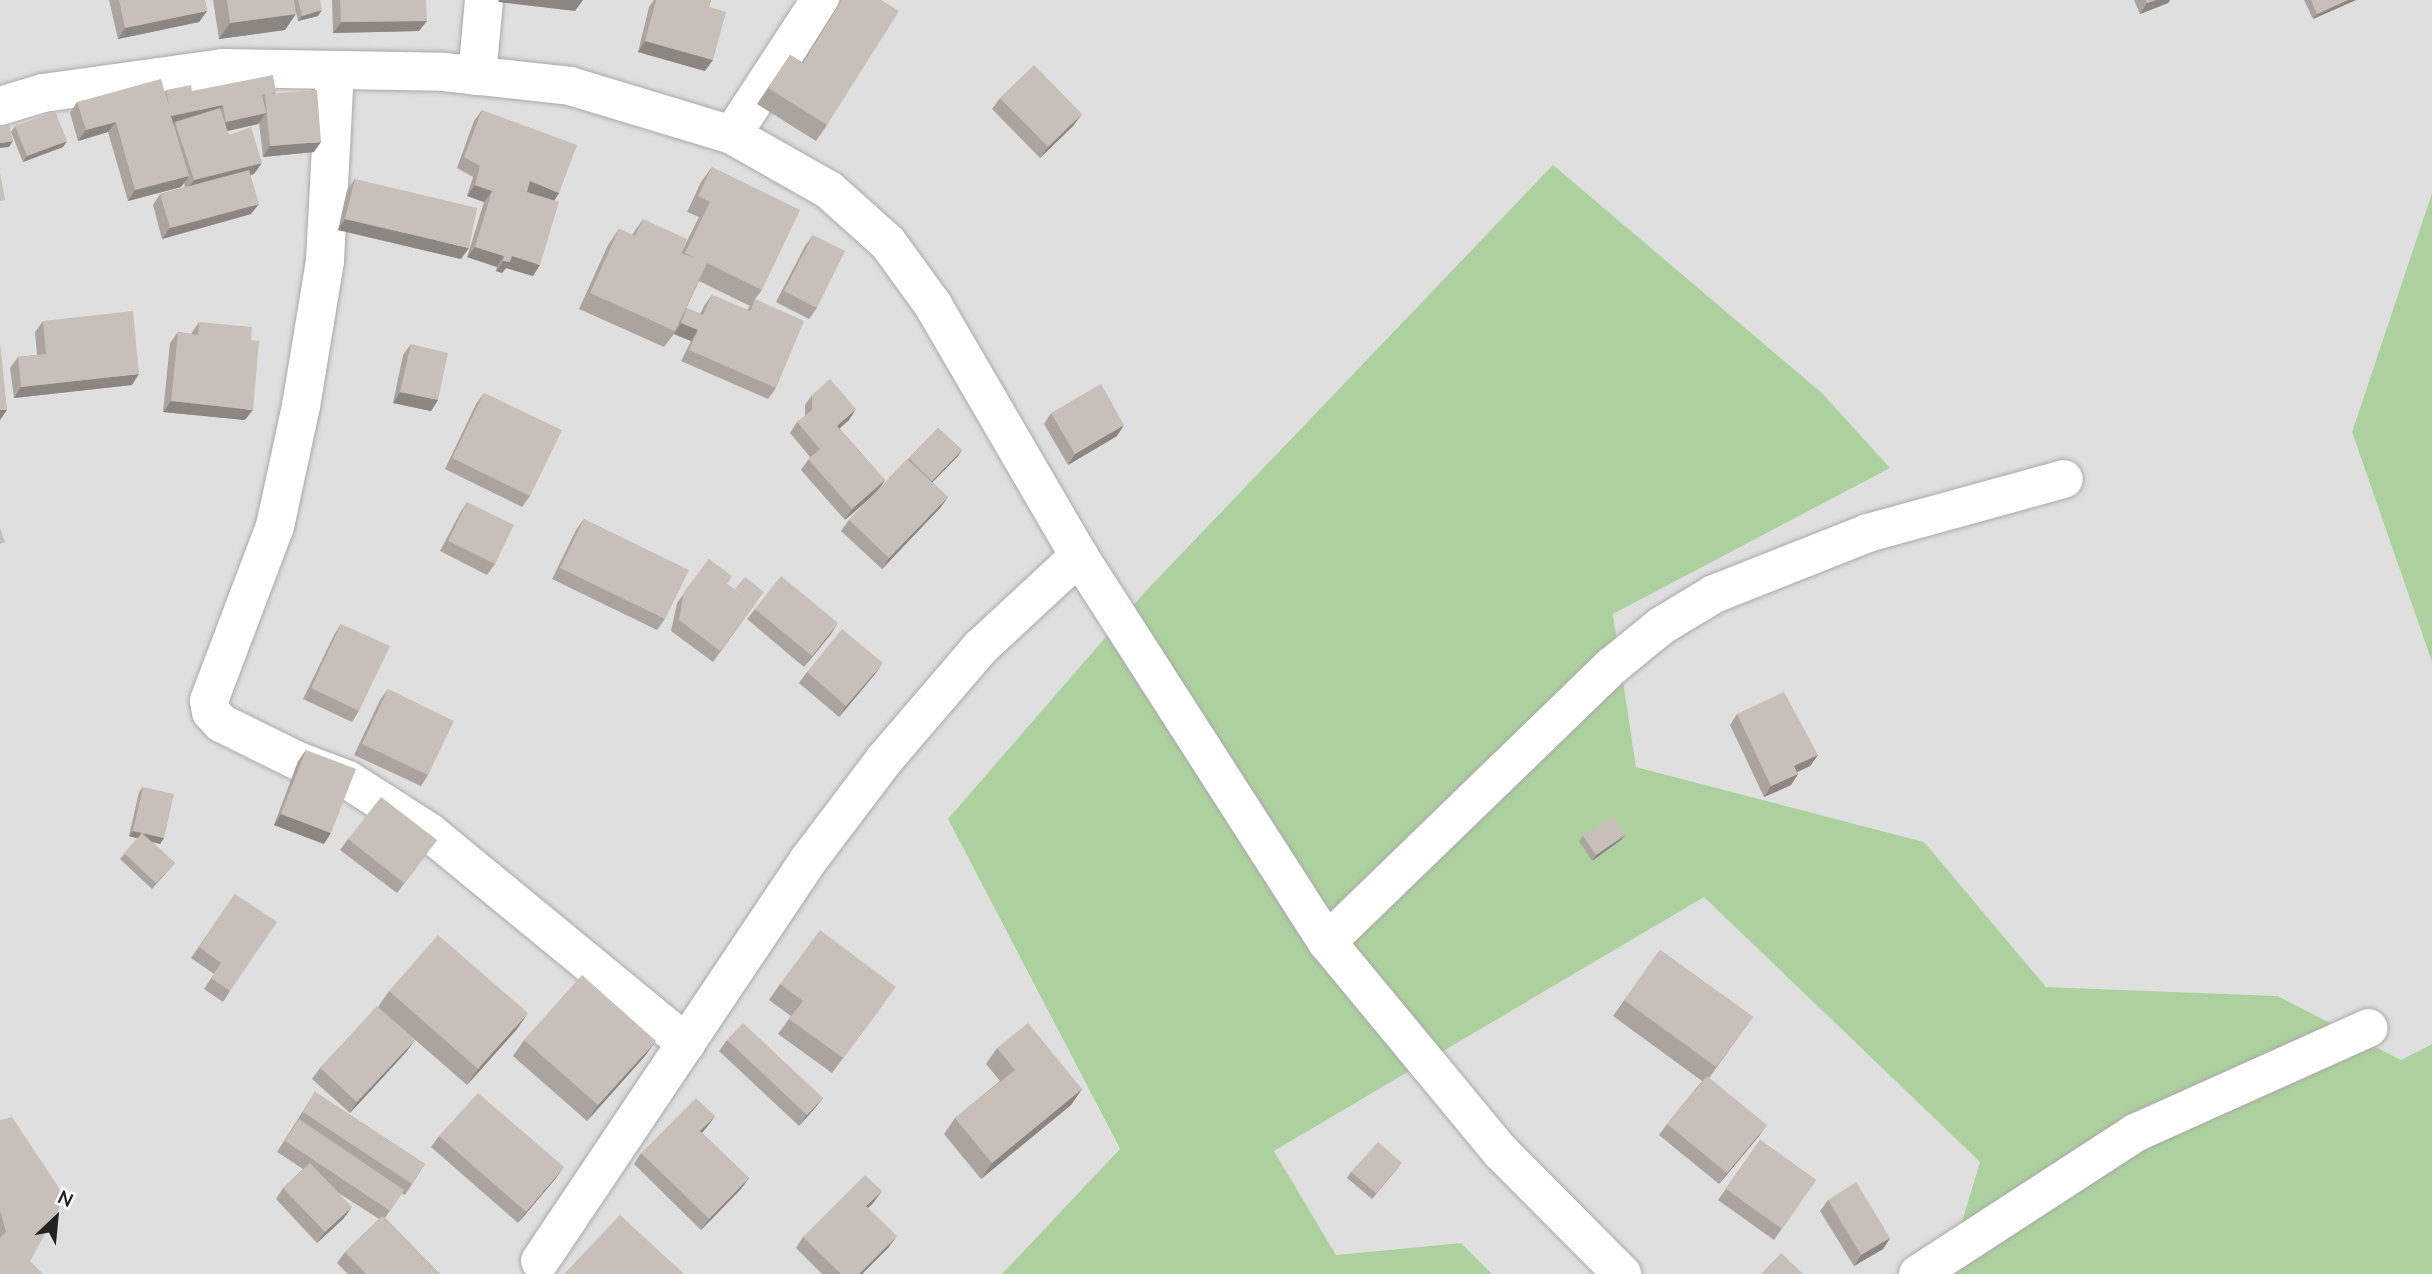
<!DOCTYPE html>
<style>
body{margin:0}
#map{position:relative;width:2432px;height:1274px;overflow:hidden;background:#f2efe9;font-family:"Nunito Sans",sans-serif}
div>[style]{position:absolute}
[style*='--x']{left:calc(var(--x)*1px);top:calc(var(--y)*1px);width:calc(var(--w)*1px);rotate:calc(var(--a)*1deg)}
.residential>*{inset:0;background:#e0dfdf}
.forest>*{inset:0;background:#add19e}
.roads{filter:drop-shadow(0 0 2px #a9a9a9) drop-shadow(0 0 2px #a9a9a9)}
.minor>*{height:38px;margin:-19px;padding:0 19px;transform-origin:19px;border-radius:19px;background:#fff}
.tertiary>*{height:38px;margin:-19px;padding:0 19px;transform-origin:19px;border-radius:19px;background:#fff}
.wall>*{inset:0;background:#aba49e}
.shaded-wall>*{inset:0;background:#8b8681}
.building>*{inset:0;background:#c7bfb8}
span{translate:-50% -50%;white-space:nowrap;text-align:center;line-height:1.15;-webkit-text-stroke:6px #fff;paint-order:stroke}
.north{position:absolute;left:21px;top:1183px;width:70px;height:70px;-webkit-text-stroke:5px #fff;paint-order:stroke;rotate:26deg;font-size:19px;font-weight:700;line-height:28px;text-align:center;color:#222}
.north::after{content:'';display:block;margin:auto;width:24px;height:32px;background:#222;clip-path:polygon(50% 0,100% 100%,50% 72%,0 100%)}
</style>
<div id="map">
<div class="residential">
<i style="clip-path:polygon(0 0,2432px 0,2432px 193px,2352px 432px,2432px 662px,2432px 1044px,2401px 1060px,2278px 996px,2046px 987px,1923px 842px,1636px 767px,1613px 614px,1889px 468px,1822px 393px,1553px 166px,948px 819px,1120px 1150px,1002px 1274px,0 1274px)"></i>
<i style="clip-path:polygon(1704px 896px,1980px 1162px,1946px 1274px,1492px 1274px,1461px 1243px,1336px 1255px,1274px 1151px)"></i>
</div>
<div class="forest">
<i style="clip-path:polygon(1553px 165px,1822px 393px,1890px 468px,1613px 614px,1636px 767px,1924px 842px,2046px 987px,2278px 996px,2401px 1060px,2432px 1044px,2432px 1274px,1946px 1274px,1980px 1162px,1704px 897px,1274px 1151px,1336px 1255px,1461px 1243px,1492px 1274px,1002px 1274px,1120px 1149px,948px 819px,1144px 593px)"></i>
<i style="clip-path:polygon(2432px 193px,2432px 662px,2352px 432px)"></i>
</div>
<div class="roads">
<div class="minor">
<i style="--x:335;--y:70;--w:191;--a:93"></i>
<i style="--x:325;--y:261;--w:147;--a:99.4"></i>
<i style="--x:301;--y:406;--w:123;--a:102.2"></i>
<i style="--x:275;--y:526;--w:187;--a:110.7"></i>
<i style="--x:209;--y:701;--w:11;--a:80"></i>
<i style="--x:211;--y:712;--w:15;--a:48"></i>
<i style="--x:221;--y:723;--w:86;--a:26.3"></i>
<i style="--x:298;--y:761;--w:53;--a:20.8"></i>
<i style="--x:348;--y:780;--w:96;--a:32.7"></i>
<i style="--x:429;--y:832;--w:333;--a:39.4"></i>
<i style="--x:477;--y:76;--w:76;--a:-84.7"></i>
<i style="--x:732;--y:135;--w:161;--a:-56.9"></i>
<i style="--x:1327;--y:942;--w:397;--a:-44.1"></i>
<i style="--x:1612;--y:666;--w:63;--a:-39.2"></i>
<i style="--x:1661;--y:626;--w:62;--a:-31.1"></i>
<i style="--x:1714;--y:594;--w:166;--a:-21.6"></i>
<i style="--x:1868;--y:533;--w:203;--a:-15.4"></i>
<i style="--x:540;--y:1261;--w:485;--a:-56.2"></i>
<i style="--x:810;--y:858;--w:123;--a:-52.9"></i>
<i style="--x:884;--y:760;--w:149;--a:-49.4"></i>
<i style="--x:981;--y:647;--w:134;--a:-42.9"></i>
<i style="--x:1918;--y:1274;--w:259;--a:-33"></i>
<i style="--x:2135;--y:1133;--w:256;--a:-24.2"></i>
</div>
<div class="tertiary">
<i style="--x:0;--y:106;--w:45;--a:-16.8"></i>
<i style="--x:43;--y:93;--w:182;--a:-7.9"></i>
<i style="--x:223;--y:68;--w:221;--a:1"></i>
<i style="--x:444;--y:72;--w:127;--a:6.3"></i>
<i style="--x:570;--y:86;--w:169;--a:16.8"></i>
<i style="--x:732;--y:135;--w:112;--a:29.6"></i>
<i style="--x:829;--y:190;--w:79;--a:41.9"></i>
<i style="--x:888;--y:243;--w:77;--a:54"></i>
<i style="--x:933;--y:305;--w:290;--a:59.8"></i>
<i style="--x:1079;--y:556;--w:459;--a:57.3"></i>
<i style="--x:1327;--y:942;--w:273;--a:50.4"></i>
<i style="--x:1501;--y:1152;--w:172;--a:45.2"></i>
</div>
</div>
<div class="wall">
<i style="clip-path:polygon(109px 0,205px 0,207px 11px,199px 22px,118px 39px)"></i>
<i style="clip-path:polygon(213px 0,320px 0,318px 16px,298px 21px,296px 12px,285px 30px,219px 39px)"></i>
<i style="clip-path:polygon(332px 0,426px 0,419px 31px,333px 33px)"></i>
<i style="clip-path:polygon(654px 0,711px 0,709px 7px,705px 71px,638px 52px,649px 7px)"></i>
<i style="clip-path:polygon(841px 0,881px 0,827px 125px,816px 141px,757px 104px,790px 55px,802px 62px)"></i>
<i style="clip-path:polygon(2134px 0,2170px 0,2168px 3px,2140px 14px)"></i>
<i style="clip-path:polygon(2304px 0,2356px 0,2313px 19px)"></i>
<i style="clip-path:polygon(166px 90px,192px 91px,276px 92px,275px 94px,314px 152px,263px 157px,259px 123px,258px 124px,227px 131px,229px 135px,254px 174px,251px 175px,251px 214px,162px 239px,153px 205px,160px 194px,185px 187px,184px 183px,181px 187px,128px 201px,108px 132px,78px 141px,70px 113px,77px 102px,165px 92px)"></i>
<i style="clip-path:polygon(1000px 98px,1074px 125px,1040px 158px,992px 109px)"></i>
<i style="clip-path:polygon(482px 110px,559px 193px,554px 201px,533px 276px,506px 268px,502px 273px,496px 271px,497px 267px,467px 257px,484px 202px,467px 196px,473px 177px,457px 168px,474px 121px)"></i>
<i style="clip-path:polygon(15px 126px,63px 147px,23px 162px,11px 132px)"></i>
<i style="clip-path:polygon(evenodd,712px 167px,762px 290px,755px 299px,776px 388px,768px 399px,681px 361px,691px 341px,674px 334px,664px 347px,579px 309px,608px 245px,619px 229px,632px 235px,643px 219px,681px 253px,699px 217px,687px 212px,701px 182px,712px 167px,699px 281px,750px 306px,747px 310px,712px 295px,704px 306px,700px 314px,687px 308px,684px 313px,699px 281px)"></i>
<i style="clip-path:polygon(355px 179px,461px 259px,338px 230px,347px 190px)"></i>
<i style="clip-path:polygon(813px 235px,817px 308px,809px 319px,776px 302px,805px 246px)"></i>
<i style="clip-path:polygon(43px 321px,132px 385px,14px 398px,10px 368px,18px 357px,37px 355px,35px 332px)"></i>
<i style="clip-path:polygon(199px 322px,245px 420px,163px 412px,170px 343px,178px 332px,191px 334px)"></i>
<i style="clip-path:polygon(411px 344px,438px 400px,431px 411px,393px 403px,403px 355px)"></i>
<i style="clip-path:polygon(484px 393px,530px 496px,522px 507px,445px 469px,476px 404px)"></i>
<i style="clip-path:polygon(812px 395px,849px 420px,839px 428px,885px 480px,880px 488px,938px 428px,962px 450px,958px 456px,932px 482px,948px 497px,940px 508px,882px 569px,841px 531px,849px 520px,873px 495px,845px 520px,801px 470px,810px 457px,790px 433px,797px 422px,805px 416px,805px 405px)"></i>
<i style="clip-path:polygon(1051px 413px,1117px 436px,1068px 465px,1044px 424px)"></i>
<i style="clip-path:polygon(467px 502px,495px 564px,487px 575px,440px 551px,460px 513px)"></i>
<i style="clip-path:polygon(584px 519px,665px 619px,657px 630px,552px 579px,576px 530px)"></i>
<i style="clip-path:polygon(709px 559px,727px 584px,755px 604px,713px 662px,671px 631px,677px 603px)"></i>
<i style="clip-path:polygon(755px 609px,831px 634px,804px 667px,747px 619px)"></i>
<i style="clip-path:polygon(341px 624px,359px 711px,352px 722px,303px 699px,334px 635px)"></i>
<i style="clip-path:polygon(807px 672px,875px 674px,839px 717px,799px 683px)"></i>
<i style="clip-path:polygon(388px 689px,428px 775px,421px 786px,354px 755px,380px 700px)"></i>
<i style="clip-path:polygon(1737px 714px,1818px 755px,1810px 766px,1797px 772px,1798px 774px,1791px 785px,1764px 797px,1730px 725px)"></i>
<i style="clip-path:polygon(306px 750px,324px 844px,274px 825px,298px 761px)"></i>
<i style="clip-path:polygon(143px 787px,164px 838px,160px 844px,152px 842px,175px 863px,152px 889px,120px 859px,138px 838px,129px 836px,139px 792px)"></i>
<i style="clip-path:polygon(1625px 835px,1621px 840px,1592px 861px,1579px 841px,1583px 836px)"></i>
<i style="clip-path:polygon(348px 839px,437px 840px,397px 893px,340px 850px)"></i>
<i style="clip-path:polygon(235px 894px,230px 991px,223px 1002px,204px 989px,214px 974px,191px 958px)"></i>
<i style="clip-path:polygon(1660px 950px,1753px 1017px,1709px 1078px,1759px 1136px,1719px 1184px,1659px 1135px,1667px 1124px,1702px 1081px,1613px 1016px)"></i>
<i style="clip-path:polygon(780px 984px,885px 1002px,832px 1073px,778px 1034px,791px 1016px,769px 1000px)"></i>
<i style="clip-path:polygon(389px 991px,517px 1029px,467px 1085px,397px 1024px,407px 1051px,350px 1113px,312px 1079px,320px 1068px,378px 1007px)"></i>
<i style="clip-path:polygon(524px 1040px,645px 1056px,587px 1121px,513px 1056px)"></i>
<i style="clip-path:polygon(727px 1040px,823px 1098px,815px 1108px,799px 1126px,719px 1051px)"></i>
<i style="clip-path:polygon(997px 1048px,1082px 1089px,1071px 1105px,981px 1179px,944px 1134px,955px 1118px,1000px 1081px,986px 1064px)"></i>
<i style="clip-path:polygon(315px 1092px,425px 1164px,405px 1195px,402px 1193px,385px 1218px,440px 1274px,348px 1274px,337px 1263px,345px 1252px,379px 1219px,337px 1192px,344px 1218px,317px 1243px,276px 1199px,283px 1188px,303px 1169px,277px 1152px)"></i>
<i style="clip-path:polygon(715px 1116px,702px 1133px,749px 1178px,741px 1189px,701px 1230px,634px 1164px,641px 1153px)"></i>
<i style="clip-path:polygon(0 1120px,30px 1261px,0 1274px)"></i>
<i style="clip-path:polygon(439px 1136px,556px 1178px,518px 1223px,431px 1147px)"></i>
<i style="clip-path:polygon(1760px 1140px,1816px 1180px,1774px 1240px,1718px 1200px)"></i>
<i style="clip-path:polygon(1398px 1168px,1372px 1199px,1347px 1178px,1351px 1172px)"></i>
<i style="clip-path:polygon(1828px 1200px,1890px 1238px,1883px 1249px,1854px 1266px,1820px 1211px)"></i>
<i style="clip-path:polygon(874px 1202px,868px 1208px,889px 1247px,862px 1274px,822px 1274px,796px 1248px,803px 1237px)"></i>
</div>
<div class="shaded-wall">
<i style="clip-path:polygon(499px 0,583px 0,575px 11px,498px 2px)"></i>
<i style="clip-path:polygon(2156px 0,2170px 0,2168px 3px,2140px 14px,2147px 3px)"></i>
<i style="clip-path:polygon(2348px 0,2356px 0,2313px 19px,2317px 14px)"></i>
<i style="clip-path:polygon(322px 10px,318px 16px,298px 21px,302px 16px)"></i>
<i style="clip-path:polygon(207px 11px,199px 22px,118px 39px,125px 28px)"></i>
<i style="clip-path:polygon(296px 14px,285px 30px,219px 39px,230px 23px)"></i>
<i style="clip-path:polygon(427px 21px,419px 31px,333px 33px,341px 22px)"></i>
<i style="clip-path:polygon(645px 41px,713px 60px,705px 71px,638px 52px)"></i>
<i style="clip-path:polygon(223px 105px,215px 116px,175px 122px,173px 125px,171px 116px)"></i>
<i style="clip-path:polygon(266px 113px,258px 124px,219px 133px,226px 122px)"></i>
<i style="clip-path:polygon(1082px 114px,1074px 125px,1040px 158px,1048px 147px)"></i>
<i style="clip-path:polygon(116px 122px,108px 132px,78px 141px,86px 130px)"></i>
<i style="clip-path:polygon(13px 141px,9px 147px,0 148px,0 143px)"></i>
<i style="clip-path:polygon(67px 141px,63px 147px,23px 162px,27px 156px)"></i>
<i style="clip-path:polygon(321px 142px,314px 152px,263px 157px,270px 146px)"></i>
<i style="clip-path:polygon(262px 163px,254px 174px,186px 191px,194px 180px)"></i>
<i style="clip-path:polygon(189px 176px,181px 187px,128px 201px,135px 190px)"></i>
<i style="clip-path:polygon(530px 181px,559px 193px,552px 204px,522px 192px)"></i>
<i style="clip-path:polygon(475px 185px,492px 191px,484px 202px,467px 196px)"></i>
<i style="clip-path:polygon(259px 204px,251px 214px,162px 239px,170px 228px)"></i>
<i style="clip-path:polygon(345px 219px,469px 248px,461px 259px,338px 230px)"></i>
<i style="clip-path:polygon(475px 247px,504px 256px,497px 267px,467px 257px)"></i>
<i style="clip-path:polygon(512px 256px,540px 265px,533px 276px,506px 268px,502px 273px,496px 271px,503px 261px)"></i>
<i style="clip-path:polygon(681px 323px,698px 330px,691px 341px,674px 334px)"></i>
<i style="clip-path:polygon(139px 374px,132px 385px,14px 398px,21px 387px)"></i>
<i style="clip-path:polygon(400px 392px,438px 400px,431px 411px,393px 403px)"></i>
<i style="clip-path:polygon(171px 401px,253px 410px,245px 420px,163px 412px)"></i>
<i style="clip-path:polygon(856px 409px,849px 420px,830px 437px,837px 426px)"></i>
<i style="clip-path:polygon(0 410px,7px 410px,0 420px)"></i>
<i style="clip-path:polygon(1124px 425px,1117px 436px,1068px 465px,1075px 454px)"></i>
<i style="clip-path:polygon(962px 450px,958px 456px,928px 487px,932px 481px)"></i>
<i style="clip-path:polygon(885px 480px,878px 491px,845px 520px,852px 509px)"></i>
<i style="clip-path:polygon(948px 497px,940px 508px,882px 569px,889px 558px)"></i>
<i style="clip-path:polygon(838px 623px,831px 634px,804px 667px,812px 656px)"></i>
<i style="clip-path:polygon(883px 663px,875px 674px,839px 717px,846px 706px)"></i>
<i style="clip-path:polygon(1818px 755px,1810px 766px,1787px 777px,1794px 766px)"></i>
<i style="clip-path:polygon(1798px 774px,1791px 785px,1764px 797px,1771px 786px)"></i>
<i style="clip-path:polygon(281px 814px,331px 833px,324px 844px,274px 825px)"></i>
<i style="clip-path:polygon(133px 831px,164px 838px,160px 844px,129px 836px)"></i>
<i style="clip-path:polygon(1625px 835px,1621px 840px,1592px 861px,1596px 855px)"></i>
<i style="clip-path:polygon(528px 1013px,517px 1029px,467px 1085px,478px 1069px)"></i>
<i style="clip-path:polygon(415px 1040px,407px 1051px,350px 1113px,357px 1102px)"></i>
<i style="clip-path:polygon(656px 1041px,645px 1056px,587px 1121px,598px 1105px)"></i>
<i style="clip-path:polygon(1082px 1089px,1071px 1105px,981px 1179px,992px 1163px)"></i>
<i style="clip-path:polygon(823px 1098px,815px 1108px,799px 1126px,807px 1115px)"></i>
<i style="clip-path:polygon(715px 1116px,707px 1127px,693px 1142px,700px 1131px)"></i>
<i style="clip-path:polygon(1767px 1125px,1759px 1136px,1719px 1184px,1727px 1173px)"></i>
<i style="clip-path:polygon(564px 1167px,556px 1178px,518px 1223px,526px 1212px)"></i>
<i style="clip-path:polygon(749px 1178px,741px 1189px,701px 1230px,709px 1219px)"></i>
<i style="clip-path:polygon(882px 1191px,874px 1202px,859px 1217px,866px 1206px)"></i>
<i style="clip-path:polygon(352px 1207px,344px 1218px,317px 1243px,325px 1232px)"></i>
<i style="clip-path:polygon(897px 1236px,889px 1247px,862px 1274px,859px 1274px)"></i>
<i style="clip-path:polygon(1890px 1238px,1883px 1249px,1854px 1266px,1861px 1255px)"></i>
</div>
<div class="building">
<i style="clip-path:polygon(119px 0,205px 0,207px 11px,125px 28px)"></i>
<i style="clip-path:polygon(227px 0,294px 0,296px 14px,230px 23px)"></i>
<i style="clip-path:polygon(298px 0,320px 0,322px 10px,302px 16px)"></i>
<i style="clip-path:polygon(340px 0,426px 0,427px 21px,341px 22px)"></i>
<i style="clip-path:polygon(656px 0,711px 0,709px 7px,726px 12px,713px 60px,645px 41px)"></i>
<i style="clip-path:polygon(842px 0,881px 0,899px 11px,827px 125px,768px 88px,790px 55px,803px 63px)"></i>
<i style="clip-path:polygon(2146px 0,2156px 0,2147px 3px)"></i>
<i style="clip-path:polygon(2311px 0,2348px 0,2317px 14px)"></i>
<i style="clip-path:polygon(1034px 65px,1082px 114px,1048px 147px,1000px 98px)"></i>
<i style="clip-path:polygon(273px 75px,276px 92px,270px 94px,317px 90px,321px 142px,270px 146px,265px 94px,262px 95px,266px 113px,226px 122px,223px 105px,171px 116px,189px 176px,135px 190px,116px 122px,86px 130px,77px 102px,161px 79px,169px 106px,166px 90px,191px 85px,192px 91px)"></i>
<i style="clip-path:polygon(220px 108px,229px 135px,251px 127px,262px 163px,194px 180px,175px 122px)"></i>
<i style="clip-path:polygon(482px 110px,577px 145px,559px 193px,530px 181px,527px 192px,559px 202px,540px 265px,512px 256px,510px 262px,503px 261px,504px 256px,475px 247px,492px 191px,475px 185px,480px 166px,464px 157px)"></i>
<i style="clip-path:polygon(55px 111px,67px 141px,27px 156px,15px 126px)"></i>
<i style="clip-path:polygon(9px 124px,13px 141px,0 143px,0 126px)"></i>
<i style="clip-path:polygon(712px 167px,800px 210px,762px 290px,707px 263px,675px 331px,590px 293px,619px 229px,635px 236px,643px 219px,687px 239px,681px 253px,695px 258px,685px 253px,710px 202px,698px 196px)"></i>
<i style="clip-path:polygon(249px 170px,259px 204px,170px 228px,160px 194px)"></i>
<i style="clip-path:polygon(0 173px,5px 200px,0 201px)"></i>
<i style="clip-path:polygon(355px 179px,477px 208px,469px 248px,345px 219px)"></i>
<i style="clip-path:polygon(813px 235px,845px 251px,817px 308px,784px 291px)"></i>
<i style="clip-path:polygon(712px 295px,750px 311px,755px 299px,804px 321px,776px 388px,689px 350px,698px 330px,681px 323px,687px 308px,703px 315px)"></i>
<i style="clip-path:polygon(133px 311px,139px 374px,21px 387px,18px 357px,46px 354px,43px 321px)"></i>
<i style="clip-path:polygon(199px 322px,252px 327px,251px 340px,259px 341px,253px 410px,171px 401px,178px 332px,198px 335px)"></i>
<i style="clip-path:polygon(0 342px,7px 410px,0 410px)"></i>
<i style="clip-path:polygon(411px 344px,448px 353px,438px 400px,400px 392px)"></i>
<i style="clip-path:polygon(830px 379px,856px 409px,837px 426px,885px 480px,852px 509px,808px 459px,820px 449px,797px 422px,812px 410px,812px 395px)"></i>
<i style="clip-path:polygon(1101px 384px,1124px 425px,1075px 454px,1051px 413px)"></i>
<i style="clip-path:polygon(484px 393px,562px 430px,530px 496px,452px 458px)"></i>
<i style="clip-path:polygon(938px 428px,962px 450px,932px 481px,909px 458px)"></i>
<i style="clip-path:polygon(907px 459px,948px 497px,889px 558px,849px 520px)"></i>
<i style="clip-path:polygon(467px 502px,514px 525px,495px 564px,448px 541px)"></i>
<i style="clip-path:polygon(584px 519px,689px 570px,665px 619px,560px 568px)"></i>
<i style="clip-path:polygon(0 528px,5px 542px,0 544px)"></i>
<i style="clip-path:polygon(709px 559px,732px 576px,727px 584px,755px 604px,720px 651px,679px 620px,684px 592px)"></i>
<i style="clip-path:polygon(781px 576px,838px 623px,812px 656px,755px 609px)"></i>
<i style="clip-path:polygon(745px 577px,764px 592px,755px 604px,735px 589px)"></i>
<i style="clip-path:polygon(341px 624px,390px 646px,359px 711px,311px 688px)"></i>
<i style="clip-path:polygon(842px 629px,883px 663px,846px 706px,807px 672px)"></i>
<i style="clip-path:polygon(388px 689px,454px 721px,428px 775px,362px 744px)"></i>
<i style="clip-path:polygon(1784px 692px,1818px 755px,1794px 766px,1798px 774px,1771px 786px,1737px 714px)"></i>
<i style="clip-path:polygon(306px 750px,356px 769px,331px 833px,281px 814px)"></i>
<i style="clip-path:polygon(143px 787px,174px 794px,164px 838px,133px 831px)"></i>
<i style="clip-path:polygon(381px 797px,437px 840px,404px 883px,348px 839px)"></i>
<i style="clip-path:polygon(1612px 816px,1625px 835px,1596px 855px,1583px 836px)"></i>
<i style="clip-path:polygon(142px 833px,175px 863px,156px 883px,124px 853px)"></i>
<i style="clip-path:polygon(235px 894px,277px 922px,230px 991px,211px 978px,221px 963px,199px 947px)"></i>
<i style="clip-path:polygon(820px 930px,896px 987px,843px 1058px,789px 1019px,803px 1001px,780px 984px)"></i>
<i style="clip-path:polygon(438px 935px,528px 1013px,478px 1069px,389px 991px)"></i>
<i style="clip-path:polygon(1660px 950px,1753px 1017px,1716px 1067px,1624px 1000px)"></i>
<i style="clip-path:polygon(582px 975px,656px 1041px,598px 1105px,524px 1040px)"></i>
<i style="clip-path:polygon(377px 1006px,415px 1040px,357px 1102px,320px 1068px)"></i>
<i style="clip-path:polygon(743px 1023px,823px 1098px,807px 1115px,727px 1040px)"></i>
<i style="clip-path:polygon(1028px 1023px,1082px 1089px,992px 1163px,955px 1118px,1015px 1070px,997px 1048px)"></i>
<i style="clip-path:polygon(1707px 1076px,1767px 1125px,1727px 1173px,1667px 1124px)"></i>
<i style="clip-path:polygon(315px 1092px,425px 1164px,412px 1184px,303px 1112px)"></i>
<i style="clip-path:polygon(478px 1093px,564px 1167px,526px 1212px,439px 1136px)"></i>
<i style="clip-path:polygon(696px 1098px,715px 1116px,700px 1131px,749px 1178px,709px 1219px,641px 1153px)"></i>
<i style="clip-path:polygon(12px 1117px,65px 1197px,30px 1261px,43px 1274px,0 1274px,0 1238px,6px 1232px,0 1211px,0 1120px)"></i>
<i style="clip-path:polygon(299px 1119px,404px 1190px,390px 1211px,285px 1141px)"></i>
<i style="clip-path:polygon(1760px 1140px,1816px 1180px,1782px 1229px,1726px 1189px)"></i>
<i style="clip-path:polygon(1378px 1142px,1402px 1163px,1376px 1193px,1351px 1172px)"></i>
<i style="clip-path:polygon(310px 1163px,352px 1207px,325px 1232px,283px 1188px)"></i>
<i style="clip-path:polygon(865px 1175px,882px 1191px,866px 1206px,897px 1236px,859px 1274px,841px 1274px,803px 1237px)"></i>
<i style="clip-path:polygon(1856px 1182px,1890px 1238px,1861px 1255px,1828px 1200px)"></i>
<i style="clip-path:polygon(620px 1215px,683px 1273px,682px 1274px,564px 1274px)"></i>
<i style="clip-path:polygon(382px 1216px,440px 1274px,366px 1274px,345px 1252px)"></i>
<i style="clip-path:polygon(1781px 1253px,1803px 1274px,1761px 1274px)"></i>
</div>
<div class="north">N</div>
</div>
